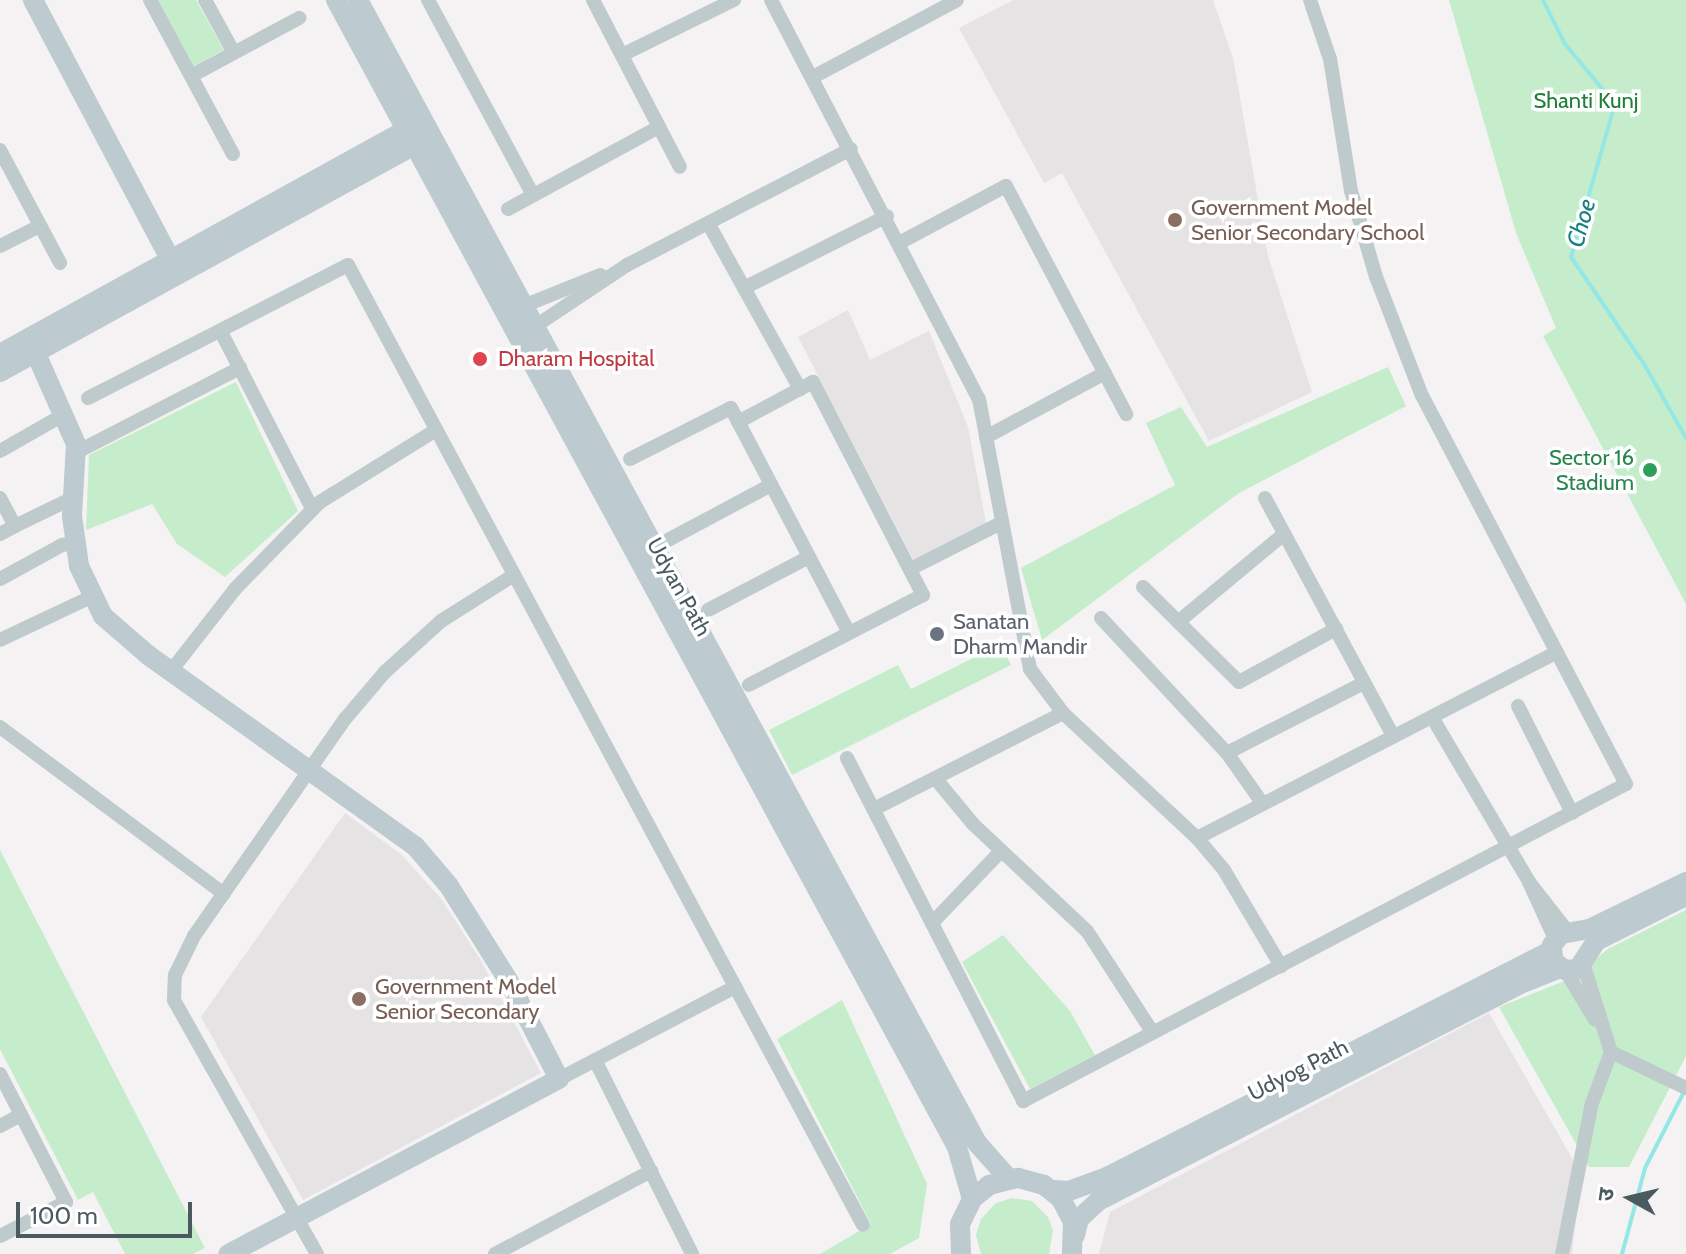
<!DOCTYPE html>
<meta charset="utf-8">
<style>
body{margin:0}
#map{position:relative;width:1686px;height:1254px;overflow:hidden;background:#f4f2f3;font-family:Cabin,"Noto Sans Devanagari",sans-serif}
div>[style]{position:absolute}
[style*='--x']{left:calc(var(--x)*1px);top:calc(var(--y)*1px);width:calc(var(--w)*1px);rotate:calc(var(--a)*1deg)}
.education>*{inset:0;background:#e5e3e4}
.green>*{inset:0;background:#c5edcb}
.stream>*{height:4px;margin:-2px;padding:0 2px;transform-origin:2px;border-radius:2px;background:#95e7e5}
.street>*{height:14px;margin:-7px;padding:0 7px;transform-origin:7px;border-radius:7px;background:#bfcacd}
.secondary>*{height:20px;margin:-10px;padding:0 10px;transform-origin:10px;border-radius:10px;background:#bdcacf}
.dots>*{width:22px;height:22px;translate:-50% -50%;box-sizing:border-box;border:4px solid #fff;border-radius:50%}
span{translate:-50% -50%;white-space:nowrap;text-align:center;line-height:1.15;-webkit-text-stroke:7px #fff;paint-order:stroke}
.park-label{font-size:22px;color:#1e7d38}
.education-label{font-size:22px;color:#785e54}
.left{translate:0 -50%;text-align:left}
.health-label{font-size:22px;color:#be3a42}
.leisure-label{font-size:22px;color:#27864d}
.right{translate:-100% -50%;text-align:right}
.street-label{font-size:22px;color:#4b5a5f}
.worship-label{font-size:22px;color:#5b616d}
.water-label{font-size:24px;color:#15817e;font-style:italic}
.north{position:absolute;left:1590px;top:1158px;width:80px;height:80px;-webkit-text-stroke:6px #fff;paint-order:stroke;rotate:278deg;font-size:22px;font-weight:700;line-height:32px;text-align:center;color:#4b5a5f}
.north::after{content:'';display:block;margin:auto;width:28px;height:36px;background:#4b5a5f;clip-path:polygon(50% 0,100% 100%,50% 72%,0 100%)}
.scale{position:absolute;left:16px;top:1202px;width:176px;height:36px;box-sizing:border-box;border:4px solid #4b5a5f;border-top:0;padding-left:10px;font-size:24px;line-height:28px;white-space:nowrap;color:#4b5a5f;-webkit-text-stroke:6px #fff;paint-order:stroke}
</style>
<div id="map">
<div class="education">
<i style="clip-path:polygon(1013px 0,1213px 0,1233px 58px,1268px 256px,1312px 392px,1209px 441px,1062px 173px,1044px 183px,959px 28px)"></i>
<i style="clip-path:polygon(848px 310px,870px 360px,929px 331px,968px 427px,986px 523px,913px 559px,798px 337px)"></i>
<i style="clip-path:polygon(345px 813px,402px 855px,442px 900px,480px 959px,541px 1073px,303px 1200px,201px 1017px)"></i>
<i style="clip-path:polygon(1489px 1013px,1581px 1174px,1572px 1254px,1099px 1254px,1110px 1212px)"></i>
</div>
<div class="green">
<i style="clip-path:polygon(156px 0,196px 0,224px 50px,192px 67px)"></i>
<i style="clip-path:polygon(1449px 0,1686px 0,1686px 604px,1543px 336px,1556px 328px,1516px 233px)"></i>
<i style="clip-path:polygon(1388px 367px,1406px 406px,1239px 493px,1042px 640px,1021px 568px,1175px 485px,1146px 423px,1181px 407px,1207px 447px)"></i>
<i style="clip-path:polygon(236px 382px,298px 511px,225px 577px,177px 544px,152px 504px,86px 530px,89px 455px)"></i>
<i style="clip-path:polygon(1001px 644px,1011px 665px,792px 775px,769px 730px,898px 665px,911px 689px)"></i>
<i style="clip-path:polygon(0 850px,205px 1248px,193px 1254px,125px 1254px,93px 1192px,78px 1200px,0 1049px)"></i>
<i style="clip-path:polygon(1686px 910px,1686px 1056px,1629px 1167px,1589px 1167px,1499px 1007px,1572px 978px,1608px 949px)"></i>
<i style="clip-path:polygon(1003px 935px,1070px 1011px,1095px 1055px,1030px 1089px,962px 962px)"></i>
<i style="clip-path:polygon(842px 1000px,927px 1184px,919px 1238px,890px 1254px,820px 1254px,871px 1224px,777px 1039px)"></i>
<i style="clip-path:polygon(1012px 1198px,1032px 1201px,1048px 1217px,1053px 1230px,1049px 1254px,981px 1254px,976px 1235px,981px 1219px,996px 1203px)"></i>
</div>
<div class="stream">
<i style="--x:1543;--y:0;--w:49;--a:63.4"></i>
<i style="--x:1565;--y:44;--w:78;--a:50.2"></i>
<i style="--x:1615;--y:104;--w:159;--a:106"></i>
<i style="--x:1571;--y:257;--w:130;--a:55.7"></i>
<i style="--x:1644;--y:364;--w:85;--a:60.4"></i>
<i style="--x:1622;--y:1254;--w:89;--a:-75"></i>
<i style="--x:1645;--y:1168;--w:88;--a:-62.9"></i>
</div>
<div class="street">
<i style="--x:150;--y:0;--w:175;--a:61.7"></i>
<i style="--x:205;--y:0;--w:60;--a:61.3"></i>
<i style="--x:428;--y:0;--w:221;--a:61.7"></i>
<i style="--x:593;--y:0;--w:188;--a:62.5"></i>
<i style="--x:771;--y:0;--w:450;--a:62.5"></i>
<i style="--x:979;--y:399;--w:275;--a:79.3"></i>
<i style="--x:1030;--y:669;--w:55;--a:53.1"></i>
<i style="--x:1063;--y:713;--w:183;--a:43"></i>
<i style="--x:1197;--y:838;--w:42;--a:49.8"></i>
<i style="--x:1224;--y:870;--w:112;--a:59.3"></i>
<i style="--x:622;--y:55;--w:125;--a:-26.2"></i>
<i style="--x:191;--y:76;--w:123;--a:-28.2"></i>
<i style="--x:813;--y:77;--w:163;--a:-28.1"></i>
<i style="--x:0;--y:150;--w:128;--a:62"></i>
<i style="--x:508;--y:209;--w:172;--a:-28.5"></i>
<i style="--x:708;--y:223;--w:190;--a:61"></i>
<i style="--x:901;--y:242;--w:119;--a:-28.1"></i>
<i style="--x:1006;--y:186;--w:258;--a:62.2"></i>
<i style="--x:0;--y:246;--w:45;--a:-26.6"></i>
<i style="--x:744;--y:288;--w:160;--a:-26.7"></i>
<i style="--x:516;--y:309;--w:91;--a:-22"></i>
<i style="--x:528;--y:331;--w:119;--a:-33.7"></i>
<i style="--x:627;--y:265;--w:252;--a:-27.4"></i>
<i style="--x:221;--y:332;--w:200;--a:62.7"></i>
<i style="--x:88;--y:398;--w:292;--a:-27.1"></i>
<i style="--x:348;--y:265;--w:1089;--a:61.79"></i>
<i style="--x:738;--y:422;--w:85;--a:-28.1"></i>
<i style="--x:813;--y:382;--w:240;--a:62.7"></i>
<i style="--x:923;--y:595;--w:196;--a:152.7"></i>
<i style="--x:986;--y:437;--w:135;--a:-28.3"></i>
<i style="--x:0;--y:451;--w:73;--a:-29.7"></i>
<i style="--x:75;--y:453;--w:186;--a:-27.3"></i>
<i style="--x:630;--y:459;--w:113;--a:-26.8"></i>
<i style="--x:731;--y:408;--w:254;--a:62.3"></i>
<i style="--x:0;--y:498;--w:32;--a:62"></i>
<i style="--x:15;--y:526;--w:64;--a:-25.8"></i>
<i style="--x:1265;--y:498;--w:270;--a:61.7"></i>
<i style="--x:0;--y:534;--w:17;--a:-28"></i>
<i style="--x:668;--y:540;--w:117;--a:-28.1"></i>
<i style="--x:910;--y:569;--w:102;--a:-26.8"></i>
<i style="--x:0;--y:579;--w:71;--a:-28.7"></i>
<i style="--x:62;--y:545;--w:14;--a:-8"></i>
<i style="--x:1143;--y:587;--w:135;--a:44.7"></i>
<i style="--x:1239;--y:682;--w:111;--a:-28.7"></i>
<i style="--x:708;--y:610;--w:114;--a:-27.7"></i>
<i style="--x:1101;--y:618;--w:185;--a:47"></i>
<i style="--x:1227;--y:753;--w:62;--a:54.8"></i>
<i style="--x:1178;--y:622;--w:138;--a:-39.7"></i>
<i style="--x:0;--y:640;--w:103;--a:-25.3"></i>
<i style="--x:171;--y:671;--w:104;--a:-52"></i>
<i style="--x:235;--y:589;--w:122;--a:-45.7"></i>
<i style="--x:320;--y:502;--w:137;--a:-31.8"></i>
<i style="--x:1518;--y:706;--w:120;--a:63.2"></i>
<i style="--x:1432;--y:717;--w:191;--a:59.5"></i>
<i style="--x:1529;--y:882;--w:63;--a:52"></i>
<i style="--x:0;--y:727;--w:279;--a:36.7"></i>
<i style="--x:1227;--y:753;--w:154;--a:-27.1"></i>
<i style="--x:847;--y:758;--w:386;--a:62.8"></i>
<i style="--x:1023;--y:1101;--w:681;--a:-27.73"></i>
<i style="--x:1626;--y:784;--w:438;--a:-117.7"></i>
<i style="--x:1422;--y:396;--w:128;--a:-111.1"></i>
<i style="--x:1376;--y:277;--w:90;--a:-106.2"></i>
<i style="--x:1351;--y:191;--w:134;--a:-99"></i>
<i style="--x:1330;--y:59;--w:62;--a:-108.7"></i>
<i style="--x:935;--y:778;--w:60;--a:50.4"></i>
<i style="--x:973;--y:824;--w:156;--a:43.2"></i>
<i style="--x:1087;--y:931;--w:121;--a:57.1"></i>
<i style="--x:874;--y:809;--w:212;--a:-26.9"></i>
<i style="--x:1197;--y:838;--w:405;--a:-27.3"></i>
<i style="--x:1529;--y:882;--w:63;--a:65.5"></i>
<i style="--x:932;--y:923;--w:100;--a:-46.2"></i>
<i style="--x:1584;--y:966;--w:90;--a:72.6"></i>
<i style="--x:1611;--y:1052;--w:83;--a:25.6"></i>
<i style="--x:1565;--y:970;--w:58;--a:59"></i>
<i style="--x:595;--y:1060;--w:217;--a:63.4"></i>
<i style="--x:0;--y:1074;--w:144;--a:62.7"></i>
<i style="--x:66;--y:1202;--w:74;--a:152.7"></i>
<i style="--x:559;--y:1079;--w:199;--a:-27.6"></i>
<i style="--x:0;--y:1126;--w:24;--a:-28"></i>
<i style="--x:317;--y:1254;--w:291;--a:-119.4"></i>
<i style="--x:174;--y:1000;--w:25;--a:-88"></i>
<i style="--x:175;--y:975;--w:43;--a:-64"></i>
<i style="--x:194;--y:936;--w:264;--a:-55.2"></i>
<i style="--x:345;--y:719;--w:62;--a:-49.6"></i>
<i style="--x:385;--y:672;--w:76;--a:-42.3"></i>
<i style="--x:441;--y:621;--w:86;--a:-32.2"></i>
<i style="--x:495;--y:1254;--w:177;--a:-28"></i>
<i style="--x:1562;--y:1254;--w:154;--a:-78.8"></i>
<i style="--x:1592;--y:1103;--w:54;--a:-69.6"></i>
</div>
<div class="secondary">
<i style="--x:33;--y:0;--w:308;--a:62.1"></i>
<i style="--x:336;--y:0;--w:1304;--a:61.57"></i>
<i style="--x:957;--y:1147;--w:54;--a:73.9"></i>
<i style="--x:358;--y:0;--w:1300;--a:61.56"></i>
<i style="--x:977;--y:1143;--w:48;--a:48.4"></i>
<i style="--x:29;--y:338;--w:116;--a:66.1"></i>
<i style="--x:76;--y:444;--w:72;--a:93.2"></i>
<i style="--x:72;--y:516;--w:50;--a:82"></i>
<i style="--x:79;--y:566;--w:55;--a:64.4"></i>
<i style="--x:103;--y:616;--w:60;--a:40.9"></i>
<i style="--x:148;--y:655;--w:328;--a:35.6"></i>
<i style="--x:415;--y:846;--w:52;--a:49.6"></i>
<i style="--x:449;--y:886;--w:111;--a:57.9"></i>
<i style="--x:508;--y:980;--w:111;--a:62.7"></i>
<i style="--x:559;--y:1079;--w:374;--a:152.1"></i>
<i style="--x:0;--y:354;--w:476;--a:-28.9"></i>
<i style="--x:0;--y:372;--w:483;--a:-28.7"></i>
<i style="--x:1686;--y:882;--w:108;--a:154.1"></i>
<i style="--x:1589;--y:929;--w:28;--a:170"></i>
<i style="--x:1561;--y:934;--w:14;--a:129"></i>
<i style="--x:1552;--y:945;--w:16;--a:86"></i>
<i style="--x:1553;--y:961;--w:15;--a:37"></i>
<i style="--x:1565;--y:970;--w:13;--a:-4"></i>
<i style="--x:1578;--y:969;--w:33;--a:-57"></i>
<i style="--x:1596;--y:941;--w:101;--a:-26.6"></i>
<i style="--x:1052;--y:1190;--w:17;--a:3"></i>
<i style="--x:1069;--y:1191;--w:40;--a:-20.2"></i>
<i style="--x:1107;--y:1177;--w:498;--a:-27"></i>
<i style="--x:1075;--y:1235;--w:16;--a:-76"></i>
<i style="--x:1079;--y:1219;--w:26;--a:-43"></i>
<i style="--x:1098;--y:1201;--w:472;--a:-27.2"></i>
<i style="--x:1518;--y:985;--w:45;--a:-22"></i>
<i style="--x:961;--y:1254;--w:30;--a:-92"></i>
<i style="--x:960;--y:1224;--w:28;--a:-64"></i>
<i style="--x:972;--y:1199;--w:22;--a:-39"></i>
<i style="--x:989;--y:1185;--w:30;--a:-14"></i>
<i style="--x:1018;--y:1178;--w:27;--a:15"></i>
<i style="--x:1044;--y:1185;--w:22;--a:39"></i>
<i style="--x:1061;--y:1199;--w:26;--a:62"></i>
<i style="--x:1073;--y:1222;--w:32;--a:92"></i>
</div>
<div class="dots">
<i style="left:1175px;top:220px;background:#8d6e63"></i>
<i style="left:480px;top:359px;background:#e0444e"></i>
<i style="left:1650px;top:470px;background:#2e9e5b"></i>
<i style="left:937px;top:634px;background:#6b7280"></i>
<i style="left:359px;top:999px;background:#8d6e63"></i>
</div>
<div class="park-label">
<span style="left:1586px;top:101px">Shanti Kunj</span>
</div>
<div class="education-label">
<span class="left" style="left:1191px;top:220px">Government Model<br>Senior Secondary School</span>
<span class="left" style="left:375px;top:999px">Government Model<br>Senior Secondary</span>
</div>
<div class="health-label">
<span class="left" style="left:498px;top:359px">Dharam Hospital</span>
</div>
<div class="leisure-label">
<span class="right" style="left:1634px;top:470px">Sector 16<br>Stadium</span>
</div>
<div class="street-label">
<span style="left:679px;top:587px;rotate:61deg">Udyan Path</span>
<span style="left:1298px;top:1070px;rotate:-27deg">Udyog Path</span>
</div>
<div class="worship-label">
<span class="left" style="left:953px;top:634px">Sanatan<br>Dharm Mandir</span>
</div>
<div class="water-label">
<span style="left:1581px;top:223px;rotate:-74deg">Choe</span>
</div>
<div class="north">उ</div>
<div class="scale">100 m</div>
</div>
